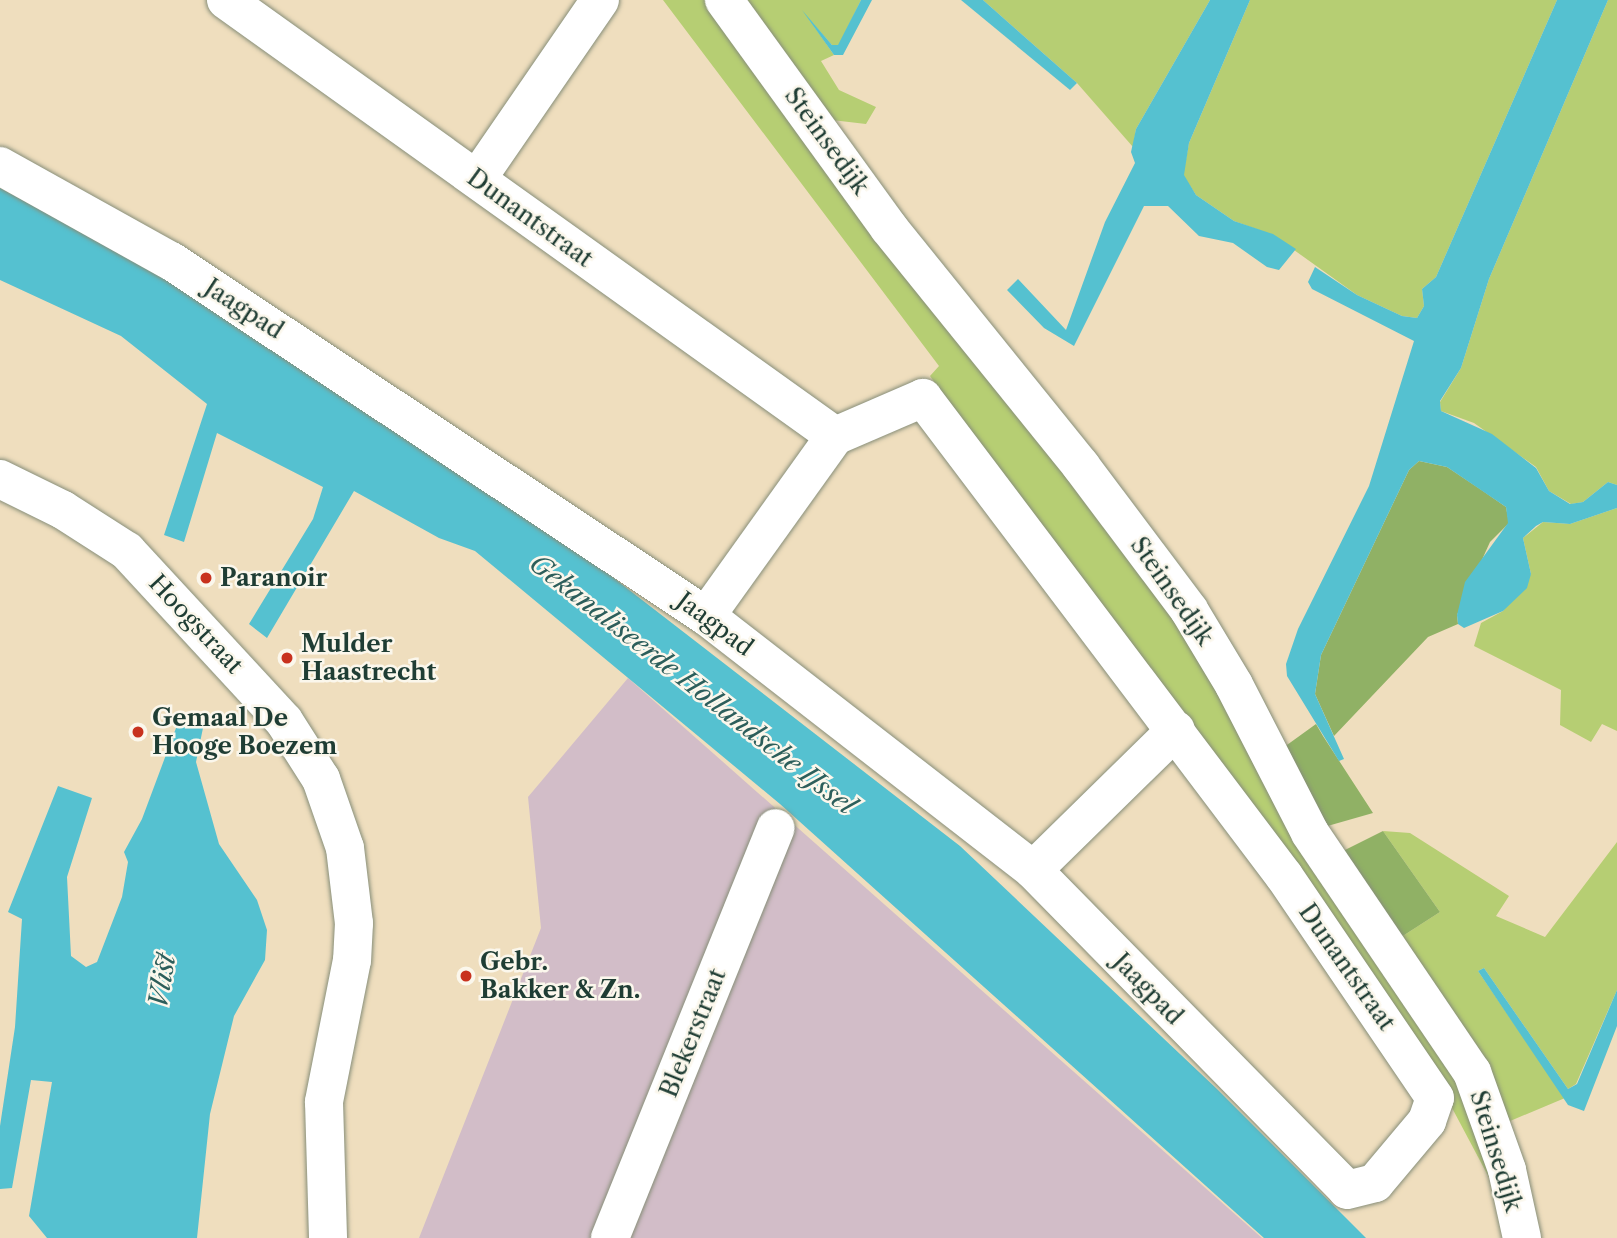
<!DOCTYPE html>
<style>
body{margin:0}
#map{position:relative;width:1617px;height:1238px;overflow:hidden;background:#efdebe;font-family:"Libre Caslon Text",serif}
div>[style]{position:absolute}
[style*='--x']{left:calc(var(--x)*1px);top:calc(var(--y)*1px);width:calc(var(--w)*1px);rotate:calc(var(--a)*1deg)}
.industrial>*{inset:0;background:#d2bdc8}
.green>*{inset:0;background:#b6ce73}
.forest>*{inset:0;background:#90b165}
.water>*{inset:0;background:#55c1d0}
.roads{filter:drop-shadow(0 0 2px #878e79) drop-shadow(0 0 2px #878e79)}
.minor>*{height:38px;margin:-19px;padding:0 19px;transform-origin:19px;border-radius:19px;background:#fff}
.dots>*{width:19px;height:19px;translate:-50% -50%;box-sizing:border-box;border:4px solid #fbf7ec;border-radius:50%}
span{translate:-50% -50%;white-space:nowrap;text-align:center;line-height:1.15;-webkit-text-stroke:5px #fbf7ec;paint-order:stroke}
.street-label{font-size:24px;color:#1f3d34}
.poi-label{font-size:24px;color:#1f3d34;font-weight:700}
.left{translate:0 -50%;text-align:left}
.water-label{font-size:26px;color:#2c5e5b;font-style:italic}
</style>
<div id="map">
<div class="industrial">
<i style="clip-path:polygon(628px 678px,1262px 1238px,419px 1238px,541px 928px,528px 797px)"></i>
</div>
<div class="green">
<i style="clip-path:polygon(663px 0,713px 0,1130px 546px,1463px 1078px,1503px 1204px,1451px 1106px,930px 376px,939px 366px)"></i>
<i style="clip-path:polygon(746px 0,861px 0,839px 45px,832px 45px,809px 19px,834px 55px,821px 61px,839px 90px,876px 107px,866px 124px,832px 120px)"></i>
<i style="clip-path:polygon(983px 0,1210px 0,1136px 129px,1133px 147px,1077px 83px)"></i>
<i style="clip-path:polygon(1250px 0,1557px 0,1436px 277px,1422px 289px,1424px 306px,1417px 318px,1402px 316px,1357px 295px,1273px 235px,1234px 221px,1196px 195px,1183px 175px,1189px 143px)"></i>
<i style="clip-path:polygon(1608px 0,1617px 0,1617px 485px,1608px 482px,1583px 502px,1571px 504px,1549px 491px,1536px 467px,1474px 423px,1441px 411px,1440px 402px,1461px 368px,1489px 279px)"></i>
<i style="clip-path:polygon(1617px 508px,1617px 731px,1602px 724px,1591px 742px,1560px 725px,1561px 690px,1474px 646px,1481px 623px,1503px 611px,1531px 574px,1523px 538px,1543px 522px,1570px 524px)"></i>
<i style="clip-path:polygon(1383px 831px,1410px 833px,1509px 896px,1496px 916px,1545px 937px,1617px 842px,1617px 990px,1576px 1084px,1568px 1089px,1484px 968px,1478px 971px,1565px 1098px,1503px 1124px,1395px 941px,1440px 912px)"></i>
</div>
<div class="forest">
<i style="clip-path:polygon(1419px 461px,1447px 467px,1480px 489px,1506px 507px,1509px 523px,1490px 542px,1457px 615px,1458px 624px,1428px 637px,1334px 736px,1315px 694px,1321px 655px,1409px 470px)"></i>
<i style="clip-path:polygon(1316px 724px,1323px 736px,1373px 813px,1324px 827px,1280px 750px)"></i>
<i style="clip-path:polygon(1383px 831px,1440px 912px,1395px 941px,1339px 853px)"></i>
</div>
<div class="water">
<i style="clip-path:polygon(861px 0,872px 0,843px 55px,834px 55px,802px 10px,832px 45px,838px 45px)"></i>
<i style="clip-path:polygon(961px 0,983px 0,1077px 83px,1070px 90px)"></i>
<i style="clip-path:polygon(1210px 0,1250px 0,1189px 143px,1184px 175px,1196px 195px,1234px 221px,1273px 234px,1296px 249px,1279px 270px,1267px 267px,1233px 243px,1199px 236px,1168px 206px,1144px 206px,1074px 346px,1044px 328px,1007px 290px,1018px 279px,1066px 330px,1105px 222px,1135px 163px,1131px 152px,1136px 129px)"></i>
<i style="clip-path:polygon(1557px 0,1608px 0,1489px 279px,1461px 368px,1440px 401px,1441px 411px,1492px 434px,1536px 468px,1549px 491px,1570px 504px,1583px 502px,1608px 482px,1617px 485px,1617px 508px,1570px 524px,1543px 522px,1536px 526px,1523px 538px,1531px 574px,1527px 588px,1503px 611px,1464px 628px,1458px 624px,1457px 615px,1465px 582px,1508px 523px,1506px 507px,1447px 467px,1419px 461px,1409px 470px,1321px 655px,1315px 694px,1344px 759px,1339px 761px,1287px 676px,1286px 664px,1298px 629px,1369px 486px,1414px 341px,1312px 289px,1308px 282px,1315px 267px,1357px 295px,1402px 316px,1417px 318px,1424px 306px,1422px 289px,1436px 277px)"></i>
<i style="clip-path:polygon(0 188px,147px 267px,593px 562px,960px 846px,1217px 1089px,1366px 1238px,1264px 1238px,780px 804px,475px 551px,439px 538px,354px 491px,267px 638px,249px 624px,313px 519px,323px 487px,217px 433px,184px 542px,164px 535px,207px 404px,121px 336px,0 280px)"></i>
<i style="clip-path:polygon(179px 720px,203px 728px,196px 762px,219px 844px,257px 900px,267px 930px,265px 960px,234px 1016px,210px 1114px,197px 1238px,47px 1238px,29px 1216px,52px 1082px,31px 1080px,12px 1188px,0 1189px,0 1126px,15px 1027px,22px 919px,8px 912px,58px 786px,92px 798px,67px 877px,71px 956px,86px 967px,97px 962px,122px 897px,128px 862px,124px 852px,142px 819px)"></i>
<i style="clip-path:polygon(1484px 968px,1568px 1089px,1577px 1084px,1617px 990px,1617px 1026px,1584px 1111px,1568px 1105px,1478px 971px)"></i>
</div>
<div class="roads">
<div class="minor">
<i style="--x:724;--y:0;--w:281;--a:54.1"></i>
<i style="--x:889;--y:228;--w:306;--a:51.1"></i>
<i style="--x:1081;--y:466;--w:180;--a:53.1"></i>
<i style="--x:1189;--y:610;--w:87;--a:59"></i>
<i style="--x:1234;--y:685;--w:166;--a:62.8"></i>
<i style="--x:1310;--y:833;--w:289;--a:55.9"></i>
<i style="--x:1472;--y:1072;--w:104;--a:70.3"></i>
<i style="--x:1507;--y:1170;--w:70;--a:77.6"></i>
<i style="--x:0;--y:166;--w:196;--a:29.1"></i>
<i style="--x:171;--y:261;--w:642;--a:33.57"></i>
<i style="--x:706;--y:616;--w:414;--a:37.8"></i>
<i style="--x:1033;--y:870;--w:448;--a:45.5"></i>
<i style="--x:1347;--y:1190;--w:29;--a:-14"></i>
<i style="--x:1375;--y:1183;--w:81;--a:-50"></i>
<i style="--x:1427;--y:1121;--w:24;--a:-71"></i>
<i style="--x:1435;--y:1098;--w:268;--a:-124.2"></i>
<i style="--x:1284;--y:876;--w:599;--a:-127.06"></i>
<i style="--x:923;--y:398;--w:96;--a:156.6"></i>
<i style="--x:835;--y:436;--w:749;--a:-144.4"></i>
<i style="--x:477;--y:179;--w:217;--a:-55.5"></i>
<i style="--x:0;--y:479;--w:70;--a:26.2"></i>
<i style="--x:63;--y:510;--w:76;--a:32.6"></i>
<i style="--x:127;--y:551;--w:231;--a:47.3"></i>
<i style="--x:284;--y:721;--w:69;--a:57.5"></i>
<i style="--x:321;--y:779;--w:73;--a:70.8"></i>
<i style="--x:345;--y:848;--w:76;--a:83.2"></i>
<i style="--x:354;--y:923;--w:37;--a:93"></i>
<i style="--x:352;--y:960;--w:145;--a:101.2"></i>
<i style="--x:324;--y:1102;--w:136;--a:88.3"></i>
<i style="--x:706;--y:616;--w:221;--a:-54.4"></i>
<i style="--x:1033;--y:870;--w:200;--a:-44.4"></i>
<i style="--x:610;--y:1238;--w:442;--a:-68"></i>
</div>
</div>
<div class="dots">
<i style="left:206px;top:578px;background:#c8321e"></i>
<i style="left:287px;top:658px;background:#c8321e"></i>
<i style="left:138px;top:732px;background:#c8321e"></i>
<i style="left:466px;top:976px;background:#c8321e"></i>
</div>
<div class="street-label">
<span style="left:827px;top:141px;rotate:54deg">Steinsedijk</span>
<span style="left:530px;top:218px;rotate:36deg">Dunantstraat</span>
<span style="left:244px;top:309px;rotate:33deg">Jaagpad</span>
<span style="left:1172px;top:591px;rotate:55deg">Steinsedijk</span>
<span style="left:196px;top:624px;rotate:47deg">Hoogstraat</span>
<span style="left:715px;top:624px;rotate:37deg">Jaagpad</span>
<span style="left:1347px;top:967px;rotate:55deg">Dunantstraat</span>
<span style="left:1148px;top:989px;rotate:46deg">Jaagpad</span>
<span style="left:693px;top:1033px;rotate:-68deg">Blekerstraat</span>
<span style="left:1496px;top:1151px;rotate:73deg">Steinsedijk</span>
</div>
<div class="poi-label">
<span class="left" style="left:220px;top:578px">Paranoir</span>
<span class="left" style="left:301px;top:658px">Mulder<br>Haastrecht</span>
<span class="left" style="left:152px;top:732px">Gemaal De<br>Hooge Boezem</span>
<span class="left" style="left:480px;top:976px">Gebr.<br>Bakker &amp; Zn.</span>
</div>
<div class="water-label">
<span style="left:692px;top:685px;rotate:38deg">Gekanaliseerde Hollandsche IJssel</span>
<span style="left:163px;top:981px;rotate:-80deg">Vlist</span>
</div>
</div>
